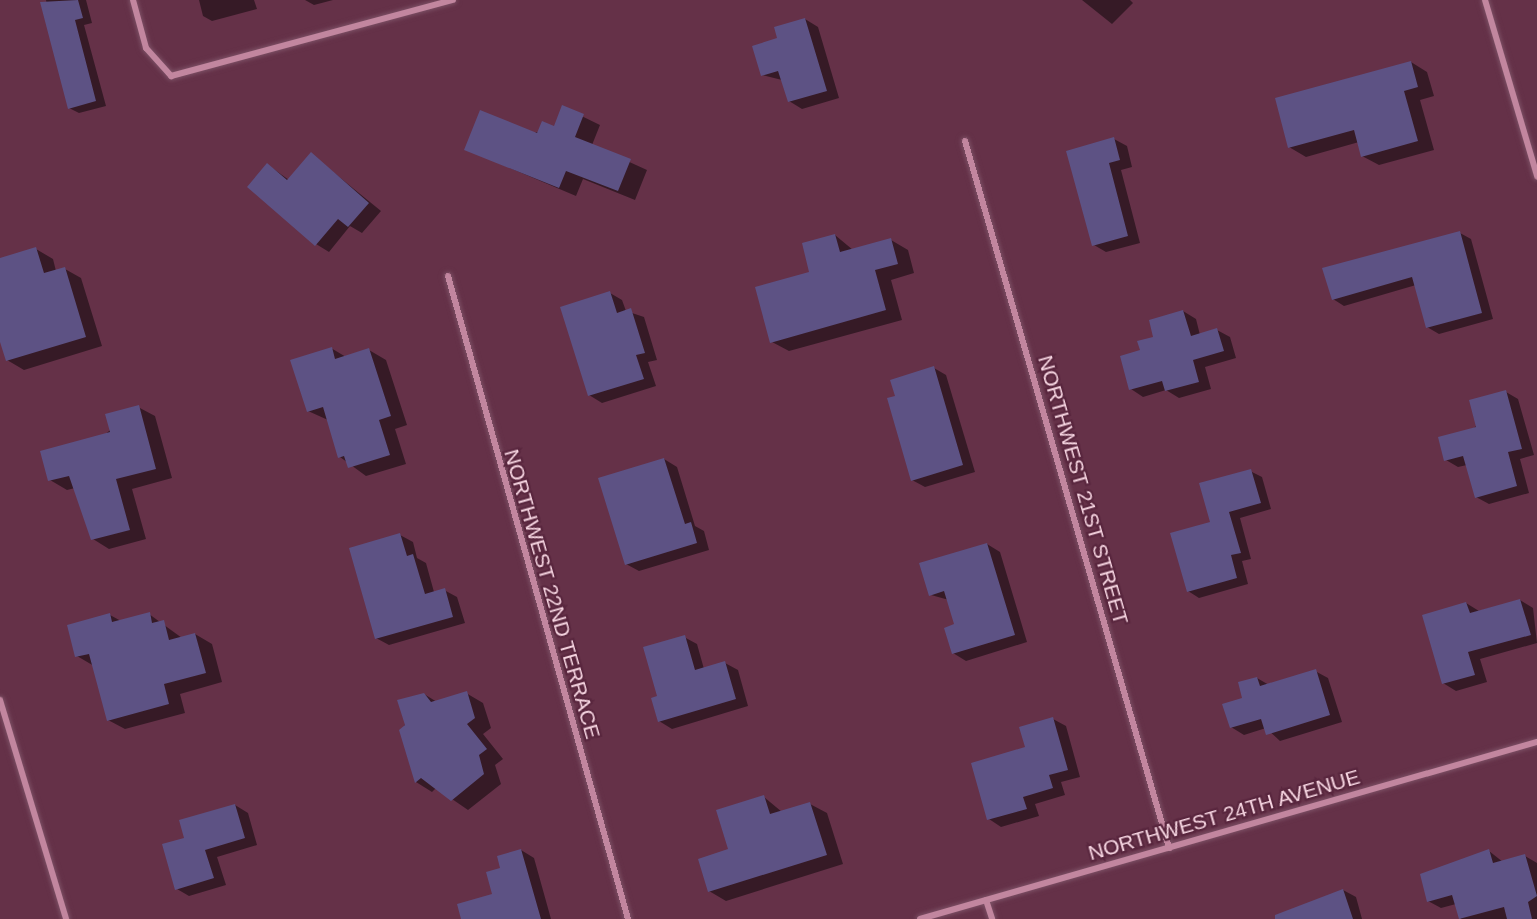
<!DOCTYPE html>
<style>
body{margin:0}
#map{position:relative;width:1537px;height:919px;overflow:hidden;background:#653148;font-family:Helvetica,sans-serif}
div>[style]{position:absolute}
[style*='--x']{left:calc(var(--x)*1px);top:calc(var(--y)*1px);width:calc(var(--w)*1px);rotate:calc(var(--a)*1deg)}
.shadow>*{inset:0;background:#0007}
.building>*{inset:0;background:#5d5284}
.roads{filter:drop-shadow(0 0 2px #7c5065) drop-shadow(0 0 2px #7c5065)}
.minor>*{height:6px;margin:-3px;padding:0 3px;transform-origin:3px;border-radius:3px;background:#c2869f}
span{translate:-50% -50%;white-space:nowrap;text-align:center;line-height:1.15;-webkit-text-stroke:4.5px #59263e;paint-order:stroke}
.street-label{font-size:21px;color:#f7d6e2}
</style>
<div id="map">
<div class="shadow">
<i style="clip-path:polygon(46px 0,86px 0,92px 23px,84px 25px,106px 106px,79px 113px,69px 108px)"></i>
<i style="clip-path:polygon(199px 0,254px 0,257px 9px,212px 21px,203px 16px)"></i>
<i style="clip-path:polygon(305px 0,333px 0,314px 5px)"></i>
<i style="clip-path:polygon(1082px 0,1130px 0,1133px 3px,1112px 24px)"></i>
<i style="clip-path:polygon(805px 19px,818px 27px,839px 98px,802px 109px,789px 101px,782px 80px,762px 75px,779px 39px)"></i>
<i style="clip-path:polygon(1411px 62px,1427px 72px,1434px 96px,1420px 100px,1434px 150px,1379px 165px,1362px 156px,1359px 142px,1306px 157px,1289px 147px)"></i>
<i style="clip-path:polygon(563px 107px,600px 125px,592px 145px,647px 170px,635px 200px,583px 179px,576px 196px,465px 149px,555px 128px)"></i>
<i style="clip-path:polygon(1114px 139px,1127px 146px,1132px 167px,1121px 170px,1140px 243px,1106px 252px,1094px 245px,1068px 152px)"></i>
<i style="clip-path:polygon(311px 154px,381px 211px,362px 233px,350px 226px,329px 252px,316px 244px,268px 165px,289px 180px)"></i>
<i style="clip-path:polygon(1460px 233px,1471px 239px,1493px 319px,1439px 334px,1427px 327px,1416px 285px,1344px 306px,1333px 299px)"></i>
<i style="clip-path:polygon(835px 235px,853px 250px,891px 240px,908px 250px,914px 273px,891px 280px,902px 320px,789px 351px,772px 342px)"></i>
<i style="clip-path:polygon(36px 249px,53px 259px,56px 271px,65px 269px,81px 278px,102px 346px,24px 370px,7px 360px,0 337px,0 259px)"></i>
<i style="clip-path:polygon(610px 293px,622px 300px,626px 311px,644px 317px,657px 360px,648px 362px,656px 386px,602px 403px,589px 395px)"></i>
<i style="clip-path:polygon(1183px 311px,1196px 319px,1200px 335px,1217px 330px,1230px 337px,1236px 358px,1205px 367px,1211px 389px,1179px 398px,1166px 390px,1143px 397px,1131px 389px,1142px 351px)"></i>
<i style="clip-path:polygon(331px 348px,346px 357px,369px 350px,386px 360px,407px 425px,395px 429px,406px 464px,366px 476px,340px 457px,328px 420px,308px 411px)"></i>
<i style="clip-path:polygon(934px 368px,946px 375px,975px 472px,925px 487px,912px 480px,897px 397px)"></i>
<i style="clip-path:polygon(1506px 392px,1518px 399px,1534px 455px,1520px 459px,1529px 493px,1489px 504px,1476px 497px,1467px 465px,1458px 467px,1446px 460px)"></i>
<i style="clip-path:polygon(138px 407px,155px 416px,172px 478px,132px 489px,146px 539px,109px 549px,93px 539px,75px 488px,67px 490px,50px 480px)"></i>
<i style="clip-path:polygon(664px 459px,677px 467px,695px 526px,704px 531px,709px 550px,639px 571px,626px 564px)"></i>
<i style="clip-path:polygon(1250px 471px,1262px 477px,1271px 509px,1240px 518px,1251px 559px,1242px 561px,1248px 584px,1199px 598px,1188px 591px,1212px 523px)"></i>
<i style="clip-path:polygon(400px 535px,413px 542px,417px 558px,426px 563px,434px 592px,444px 590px,457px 597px,465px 623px,389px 645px,376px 638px)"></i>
<i style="clip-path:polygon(987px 544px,1000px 552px,1027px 642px,966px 661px,953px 653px,956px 625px,949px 600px,931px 595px)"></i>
<i style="clip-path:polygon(1520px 600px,1533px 608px,1537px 643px,1480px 659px,1487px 682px,1456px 691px,1443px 683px,1466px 603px,1479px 611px)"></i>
<i style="clip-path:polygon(149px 614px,182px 638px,195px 634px,212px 644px,222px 682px,180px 694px,185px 713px,125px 729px,108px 720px,94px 666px,77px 656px,110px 615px,121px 621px)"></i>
<i style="clip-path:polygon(684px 637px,697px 644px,704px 669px,725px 663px,738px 670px,748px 706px,672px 729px,659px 721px,659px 697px)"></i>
<i style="clip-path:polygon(1315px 671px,1328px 678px,1342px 722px,1280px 741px,1266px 728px,1244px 735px,1231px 727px,1257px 678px,1269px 685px)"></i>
<i style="clip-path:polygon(466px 693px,483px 703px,491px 728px,483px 734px,503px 759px,495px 765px,501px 784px,468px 810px,436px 788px,432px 792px,416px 782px,401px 731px,424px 694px,437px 702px)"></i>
<i style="clip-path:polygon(1053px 719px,1066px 726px,1080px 777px,1061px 782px,1065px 795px,1035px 804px,1039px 816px,1001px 827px,989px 819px)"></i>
<i style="clip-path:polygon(764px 797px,782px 812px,810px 804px,827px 813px,843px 864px,726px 901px,709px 891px)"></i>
<i style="clip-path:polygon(235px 805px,248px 813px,257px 845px,217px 857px,226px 885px,189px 896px,177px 889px,186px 839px)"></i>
<i style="clip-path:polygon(521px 850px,534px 858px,551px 919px,462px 919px,494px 895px,502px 869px)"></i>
<i style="clip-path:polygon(1489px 851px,1503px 862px,1525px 856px,1537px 863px,1537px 919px,1461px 919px,1456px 904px,1441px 908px,1428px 901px)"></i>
<i style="clip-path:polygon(1343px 890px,1356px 897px,1362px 919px,1279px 919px)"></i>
</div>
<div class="building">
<i style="clip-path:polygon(78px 0,83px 18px,75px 20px,96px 101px,68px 109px,40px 2px)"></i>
<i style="clip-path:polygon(805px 18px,827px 91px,788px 102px,778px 71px,761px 76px,752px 46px,777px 38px,774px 27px)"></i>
<i style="clip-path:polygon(1411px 61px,1418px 87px,1404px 91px,1418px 141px,1361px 157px,1354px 130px,1288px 148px,1275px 98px)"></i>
<i style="clip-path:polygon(562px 105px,584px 114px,575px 137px,631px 159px,618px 191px,566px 171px,559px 188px,464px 150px,480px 110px,537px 133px,542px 121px,554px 126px)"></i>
<i style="clip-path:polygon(1114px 137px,1120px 160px,1109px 163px,1128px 236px,1092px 246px,1066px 151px)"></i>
<i style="clip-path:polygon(311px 152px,369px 203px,348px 227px,338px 219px,315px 246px,247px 187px,267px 163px,287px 180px)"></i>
<i style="clip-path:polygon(1460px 231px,1482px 313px,1426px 328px,1412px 277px,1332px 300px,1322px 268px)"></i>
<i style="clip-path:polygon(835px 234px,840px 252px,891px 238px,898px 264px,875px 270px,886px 310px,770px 343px,755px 287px,809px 272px,802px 243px)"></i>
<i style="clip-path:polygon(36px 247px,44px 273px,65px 267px,86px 337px,6px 361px,0 342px,0 258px)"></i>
<i style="clip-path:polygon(610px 291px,617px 313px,631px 308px,645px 353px,636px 355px,644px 379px,588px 396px,560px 307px)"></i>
<i style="clip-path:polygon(1183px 310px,1191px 336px,1217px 328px,1224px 351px,1193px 360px,1199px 382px,1165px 391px,1162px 381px,1129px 390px,1120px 356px,1140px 350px,1137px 341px,1153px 337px,1149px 320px)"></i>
<i style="clip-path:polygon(332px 347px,335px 359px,369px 348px,391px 416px,379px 420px,390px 455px,348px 468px,344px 456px,338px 458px,323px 407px,307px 412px,290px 360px)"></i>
<i style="clip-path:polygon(934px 366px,963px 465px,911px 481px,887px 398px,895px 396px,890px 380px)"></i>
<i style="clip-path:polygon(1506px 390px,1522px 449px,1508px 452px,1517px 486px,1475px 498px,1463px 456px,1444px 461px,1438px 437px,1476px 427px,1469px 400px)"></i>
<i style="clip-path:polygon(139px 405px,156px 469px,116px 479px,130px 530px,91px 540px,69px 476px,48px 481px,40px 451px,110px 432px,105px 414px)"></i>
<i style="clip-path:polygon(664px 458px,685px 524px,691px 522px,697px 543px,625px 565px,598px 478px)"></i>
<i style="clip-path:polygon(1251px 469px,1261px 503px,1229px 512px,1241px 553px,1231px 555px,1237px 578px,1187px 592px,1170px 533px,1210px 522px,1199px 483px)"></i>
<i style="clip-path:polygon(400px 533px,407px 556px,413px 554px,425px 594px,445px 588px,453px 617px,375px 639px,349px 548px)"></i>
<i style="clip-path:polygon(987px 543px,1015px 635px,952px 654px,944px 628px,954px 624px,944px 591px,929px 596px,919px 563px)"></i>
<i style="clip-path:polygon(1520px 599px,1531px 635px,1468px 652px,1475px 675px,1442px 684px,1422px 615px,1466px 602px,1470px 613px)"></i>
<i style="clip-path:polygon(150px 612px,152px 623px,164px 620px,169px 640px,195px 633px,206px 673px,164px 684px,169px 704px,107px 721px,89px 654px,75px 657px,67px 625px,110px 613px,112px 622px)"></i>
<i style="clip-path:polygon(685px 635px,695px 670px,725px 661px,736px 699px,658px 722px,651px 698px,657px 696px,643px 647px)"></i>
<i style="clip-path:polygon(1316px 669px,1330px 715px,1266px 735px,1261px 719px,1230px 728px,1222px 704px,1242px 698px,1238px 682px,1257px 677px,1260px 686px)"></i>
<i style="clip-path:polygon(467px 691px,475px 718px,467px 724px,487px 749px,479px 755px,484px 774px,451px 801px,421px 778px,415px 783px,399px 730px,405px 725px,397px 700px,424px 693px,431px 702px)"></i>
<i style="clip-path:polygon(1053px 717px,1068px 770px,1049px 775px,1053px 788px,1023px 797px,1027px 809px,987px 820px,971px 763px,1025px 747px,1019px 727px)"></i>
<i style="clip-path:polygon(764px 795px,770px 814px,810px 802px,827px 855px,708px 892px,698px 859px,728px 849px,716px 810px)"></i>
<i style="clip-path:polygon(235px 804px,245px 838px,205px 850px,214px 878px,175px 890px,162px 844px,184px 838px,179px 820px)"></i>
<i style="clip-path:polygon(521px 849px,541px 919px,461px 919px,457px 904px,492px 894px,486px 872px,500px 868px,497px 856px)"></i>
<i style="clip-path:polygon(1489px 849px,1493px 863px,1525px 854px,1537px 896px,1528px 902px,1532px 919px,1507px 919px,1504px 907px,1459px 919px,1452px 895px,1427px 902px,1420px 874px)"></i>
<i style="clip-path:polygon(1343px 889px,1353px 919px,1275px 919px,1275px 915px)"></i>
</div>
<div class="roads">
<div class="minor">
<i style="--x:133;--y:0;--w:50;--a:74.8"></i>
<i style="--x:146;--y:48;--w:38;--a:48"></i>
<i style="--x:171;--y:76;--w:292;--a:-15.1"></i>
<i style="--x:1485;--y:0;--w:184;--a:73.5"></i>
<i style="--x:965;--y:141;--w:736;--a:73.9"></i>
<i style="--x:448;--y:276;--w:668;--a:74.36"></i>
<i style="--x:0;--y:700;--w:229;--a:73.2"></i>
<i style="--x:986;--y:900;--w:20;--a:72"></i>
<i style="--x:920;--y:919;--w:642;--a:-16.01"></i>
</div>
</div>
<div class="street-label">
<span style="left:1083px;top:490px;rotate:74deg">NORTHWEST 21ST STREET</span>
<span style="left:552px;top:594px;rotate:74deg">NORTHWEST 22ND TERRACE</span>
<span style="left:1224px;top:815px;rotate:-16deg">NORTHWEST 24TH AVENUE</span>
</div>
</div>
